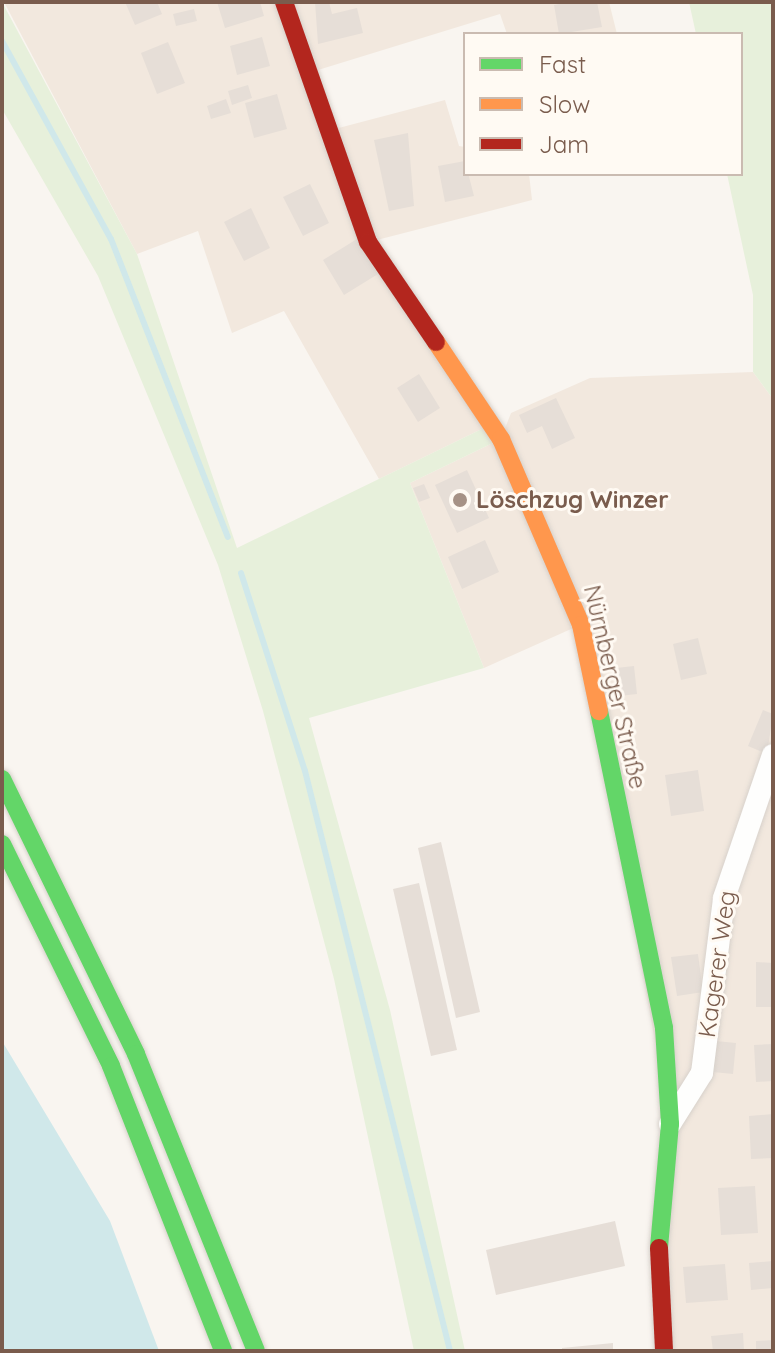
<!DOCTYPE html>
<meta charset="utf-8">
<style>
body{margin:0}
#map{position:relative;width:775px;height:1353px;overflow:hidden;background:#f9f5f0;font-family:Quicksand,sans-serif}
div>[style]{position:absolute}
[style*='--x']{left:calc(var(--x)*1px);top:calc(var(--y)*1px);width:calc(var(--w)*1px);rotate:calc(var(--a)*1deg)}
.residential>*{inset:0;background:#f2e8de}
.green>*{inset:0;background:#e7f0db}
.water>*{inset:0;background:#d0e8ea}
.stream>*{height:6px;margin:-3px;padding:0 3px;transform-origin:3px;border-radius:3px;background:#d0e8ea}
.building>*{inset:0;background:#e6ded7}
.roads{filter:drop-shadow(0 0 2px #d7d1cb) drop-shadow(0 0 2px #d7d1cb)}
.street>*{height:22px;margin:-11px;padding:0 11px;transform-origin:11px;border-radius:11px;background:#fefefd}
.fast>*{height:18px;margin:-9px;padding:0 9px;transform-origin:9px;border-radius:9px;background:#63d668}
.slow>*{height:18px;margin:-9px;padding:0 9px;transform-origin:9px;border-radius:9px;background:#ff974d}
.jam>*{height:18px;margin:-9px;padding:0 9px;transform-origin:9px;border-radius:9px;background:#b3261e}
.dots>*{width:22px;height:22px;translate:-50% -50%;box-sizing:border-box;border:4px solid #fffaf3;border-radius:50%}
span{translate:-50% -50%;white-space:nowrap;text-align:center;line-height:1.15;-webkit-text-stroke:6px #fffaf3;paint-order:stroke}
.poi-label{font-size:24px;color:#7a5c4d;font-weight:700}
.left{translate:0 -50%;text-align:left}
.street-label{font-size:24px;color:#7a5c4d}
.frame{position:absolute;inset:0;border:4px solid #7a5c4d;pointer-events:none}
.legend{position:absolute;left:463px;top:32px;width:280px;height:144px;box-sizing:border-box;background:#fffaf3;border:2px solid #cabbb1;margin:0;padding:10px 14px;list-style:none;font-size:24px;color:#7a5c4d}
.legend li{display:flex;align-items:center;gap:16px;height:40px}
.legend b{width:40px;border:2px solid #cabbb1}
</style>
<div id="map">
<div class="residential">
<i style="clip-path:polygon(4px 2px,609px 2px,617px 34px,507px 34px,500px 14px,318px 70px,331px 130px,445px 100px,459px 146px,465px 147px,465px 174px,529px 174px,532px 200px,369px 242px,492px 424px,379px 479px,284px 311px,232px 333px,198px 231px,137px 254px)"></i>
<i style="clip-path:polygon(753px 372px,773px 399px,773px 1351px,664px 1351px,670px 1124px,580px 625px,484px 668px,410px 483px,501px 439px,511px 413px,590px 378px)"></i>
</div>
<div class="green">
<i style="clip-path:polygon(2px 2px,137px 254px,237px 548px,492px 424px,501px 439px,410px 483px,484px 668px,309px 718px,390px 1010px,465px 1351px,414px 1351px,334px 979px,263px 711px,218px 565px,98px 276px,2px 109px)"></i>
<i style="clip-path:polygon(689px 2px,773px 2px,773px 399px,753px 372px,753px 295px,727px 174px,741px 174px,741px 34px,696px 34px)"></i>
</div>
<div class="water">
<i style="clip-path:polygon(2px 1041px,110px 1221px,159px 1351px,2px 1351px)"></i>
</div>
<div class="stream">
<i style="--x:2;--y:41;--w:226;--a:61.2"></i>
<i style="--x:111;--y:239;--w:320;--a:68.6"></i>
<i style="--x:241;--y:573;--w:208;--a:72.1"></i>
<i style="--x:305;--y:771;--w:598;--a:75.96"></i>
</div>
<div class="building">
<i style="clip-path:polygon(157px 2px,162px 14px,135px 25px,125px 2px)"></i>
<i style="clip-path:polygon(217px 2px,260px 2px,264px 16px,225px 28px)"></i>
<i style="clip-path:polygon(315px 2px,329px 2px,332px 14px,357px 8px,363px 33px,318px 44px)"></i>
<i style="clip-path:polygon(569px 2px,597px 2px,602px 27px,559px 34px,554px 5px)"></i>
<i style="clip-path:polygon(194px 9px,197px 21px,176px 26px,173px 14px)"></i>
<i style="clip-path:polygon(262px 37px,270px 66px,237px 75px,230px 46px)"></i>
<i style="clip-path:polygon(168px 42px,185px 83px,157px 94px,141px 53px)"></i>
<i style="clip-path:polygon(248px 85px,252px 98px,232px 105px,228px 91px)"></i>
<i style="clip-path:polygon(277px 94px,287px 129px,254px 138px,245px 103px)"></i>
<i style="clip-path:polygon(226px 99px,231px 113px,211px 119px,207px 106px)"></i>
<i style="clip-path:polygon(408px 133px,414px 206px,389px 211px,374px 140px)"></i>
<i style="clip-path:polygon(465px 161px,474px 196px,445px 202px,438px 166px)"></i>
<i style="clip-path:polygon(310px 184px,329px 223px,303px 236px,283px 197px)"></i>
<i style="clip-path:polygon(251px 208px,270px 248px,244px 261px,224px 222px)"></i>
<i style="clip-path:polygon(357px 239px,378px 274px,344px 295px,323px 260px)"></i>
<i style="clip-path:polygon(419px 374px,440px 408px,418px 422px,397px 388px)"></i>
<i style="clip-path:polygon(556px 398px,575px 438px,552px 449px,542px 426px,527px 433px,519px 415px)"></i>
<i style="clip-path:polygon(467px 470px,489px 518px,457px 533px,435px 485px)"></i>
<i style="clip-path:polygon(424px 484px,430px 498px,419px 502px,413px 488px)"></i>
<i style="clip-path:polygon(485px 540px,499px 572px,462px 589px,448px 557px)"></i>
<i style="clip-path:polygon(698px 638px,707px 674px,681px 680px,673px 644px)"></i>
<i style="clip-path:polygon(634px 666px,637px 694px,619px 696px,616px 668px)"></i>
<i style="clip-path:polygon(763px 710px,773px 714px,767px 754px,748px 746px)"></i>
<i style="clip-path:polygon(698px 770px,704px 811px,671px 816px,665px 775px)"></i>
<i style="clip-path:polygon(441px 842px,480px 1012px,456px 1018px,418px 848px)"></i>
<i style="clip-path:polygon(419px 883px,457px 1050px,431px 1056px,393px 889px)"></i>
<i style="clip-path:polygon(698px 954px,703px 992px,677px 996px,671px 957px)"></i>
<i style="clip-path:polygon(756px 962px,773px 963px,773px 1007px,756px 1007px)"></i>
<i style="clip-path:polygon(716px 1041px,736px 1043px,733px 1074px,713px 1072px)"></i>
<i style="clip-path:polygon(773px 1044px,773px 1081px,756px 1082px,754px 1045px)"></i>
<i style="clip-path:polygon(773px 1114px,773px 1158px,751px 1159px,749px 1116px)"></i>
<i style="clip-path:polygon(755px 1186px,758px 1233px,721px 1235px,718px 1188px)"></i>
<i style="clip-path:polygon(615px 1221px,625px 1266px,496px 1295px,486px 1250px)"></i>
<i style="clip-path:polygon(773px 1261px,773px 1288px,751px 1290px,749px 1263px)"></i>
<i style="clip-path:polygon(725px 1264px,728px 1300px,686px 1303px,683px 1267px)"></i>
<i style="clip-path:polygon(743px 1333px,744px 1351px,713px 1351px,711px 1336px)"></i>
<i style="clip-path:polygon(773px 1340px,773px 1351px,756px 1351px,756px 1341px)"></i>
<i style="clip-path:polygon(613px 1343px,613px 1351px,562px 1351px,562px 1348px)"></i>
</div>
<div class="roads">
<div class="street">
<i style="--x:670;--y:1124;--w:60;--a:-57.9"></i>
<i style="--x:702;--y:1073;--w:176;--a:-82.8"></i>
<i style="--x:724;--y:898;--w:151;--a:-71.1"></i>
</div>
<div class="fast">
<i style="--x:599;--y:711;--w:324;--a:78.4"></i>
<i style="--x:664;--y:1028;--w:96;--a:86.4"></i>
<i style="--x:670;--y:1124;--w:124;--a:95.1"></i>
<i style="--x:2;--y:779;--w:306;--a:64"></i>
<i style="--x:136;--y:1054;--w:320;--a:68"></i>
<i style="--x:2;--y:844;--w:247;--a:63.8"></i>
<i style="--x:111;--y:1066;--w:306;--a:68.5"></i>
</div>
<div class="slow">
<i style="--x:436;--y:342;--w:117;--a:56.2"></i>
<i style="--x:501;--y:439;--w:202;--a:66.7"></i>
<i style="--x:581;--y:625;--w:88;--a:78.2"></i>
</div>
<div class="jam">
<i style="--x:284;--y:2;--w:254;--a:70.7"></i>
<i style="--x:368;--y:242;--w:121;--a:55.8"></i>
<i style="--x:659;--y:1248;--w:103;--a:87.2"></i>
</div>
</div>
<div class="dots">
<i style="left:460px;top:500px;background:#a69286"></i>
</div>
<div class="poi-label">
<span class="left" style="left:476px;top:500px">Löschzug Winzer</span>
</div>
<div class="street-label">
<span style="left:615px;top:687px;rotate:77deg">Nürnberger Straße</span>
<span style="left:717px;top:964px;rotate:-82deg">Kagerer Weg</span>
</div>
<div class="frame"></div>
<ul class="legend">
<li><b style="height:10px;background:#63d668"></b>Fast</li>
<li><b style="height:10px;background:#ff974d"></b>Slow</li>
<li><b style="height:10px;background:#b3261e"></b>Jam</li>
</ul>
</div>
